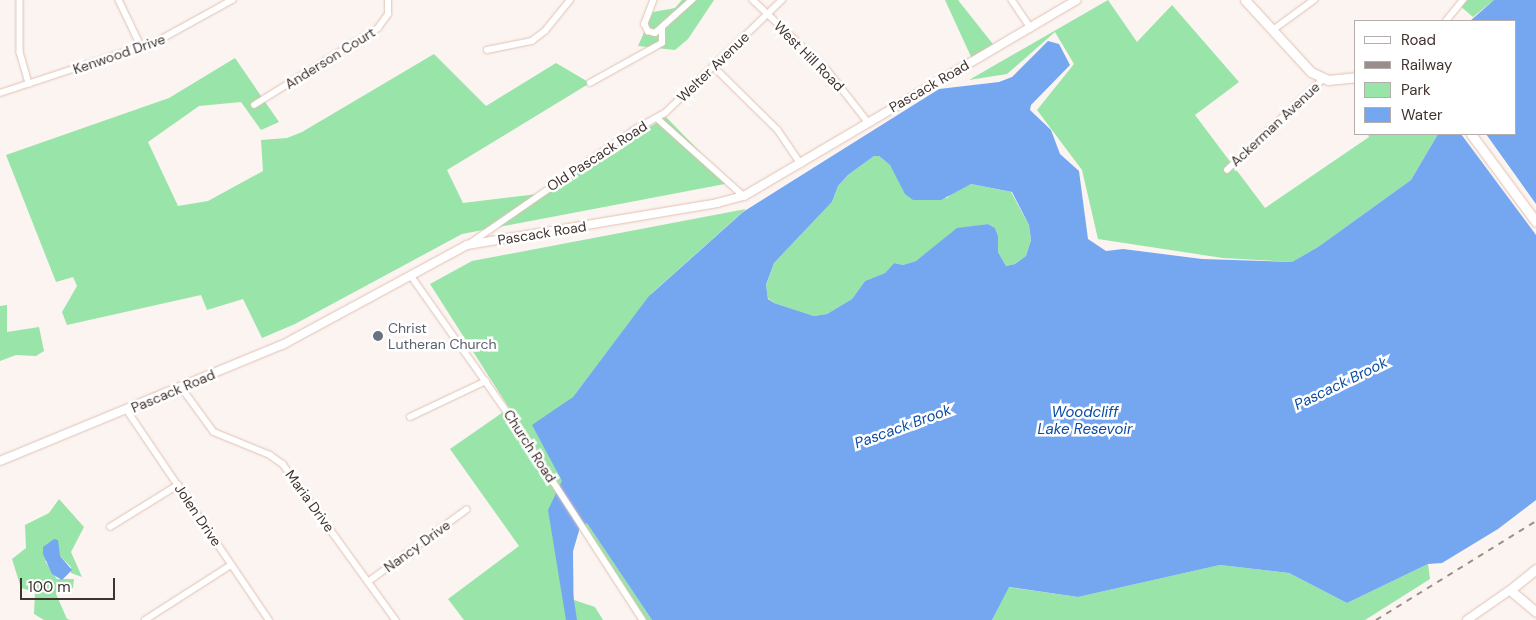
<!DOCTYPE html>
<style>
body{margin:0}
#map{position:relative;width:1536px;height:620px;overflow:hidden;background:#fbf4f1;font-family:"DM Sans",sans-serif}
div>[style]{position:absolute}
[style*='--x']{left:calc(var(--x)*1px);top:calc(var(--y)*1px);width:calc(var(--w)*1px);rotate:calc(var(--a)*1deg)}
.green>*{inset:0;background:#98e4a9}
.water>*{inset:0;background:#75a7f1}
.roads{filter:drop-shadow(0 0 1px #e3c0b2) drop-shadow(0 0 1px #e3c0b2)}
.minor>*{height:5.5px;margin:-2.75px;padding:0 2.75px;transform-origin:2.75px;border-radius:2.75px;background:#fff}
.tertiary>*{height:8px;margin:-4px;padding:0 4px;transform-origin:4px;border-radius:4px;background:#fff}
.secondary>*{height:9px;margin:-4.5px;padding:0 4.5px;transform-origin:4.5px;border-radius:4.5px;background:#fff}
.rail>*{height:2px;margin-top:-1px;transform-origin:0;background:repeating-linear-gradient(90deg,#998e8a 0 6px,transparent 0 12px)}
.dots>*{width:14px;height:14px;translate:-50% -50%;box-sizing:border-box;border:2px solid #fff;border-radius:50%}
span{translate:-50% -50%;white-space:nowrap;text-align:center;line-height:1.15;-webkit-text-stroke:5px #fff;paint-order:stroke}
.street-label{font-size:14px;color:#41332e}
.worship-label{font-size:14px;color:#5b616d}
.left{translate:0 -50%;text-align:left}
.water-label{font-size:15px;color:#0b4ca2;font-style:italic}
.legend{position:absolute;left:1354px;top:20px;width:162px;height:115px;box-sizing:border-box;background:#fff;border:1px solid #b3adab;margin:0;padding:6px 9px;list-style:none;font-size:15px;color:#41332e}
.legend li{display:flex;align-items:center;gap:10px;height:25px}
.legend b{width:25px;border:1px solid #b3adab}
.scale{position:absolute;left:20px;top:578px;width:95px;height:22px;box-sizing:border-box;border:2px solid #41332e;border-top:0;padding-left:6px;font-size:15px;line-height:18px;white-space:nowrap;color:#41332e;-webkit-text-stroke:4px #fff;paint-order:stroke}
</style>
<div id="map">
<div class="green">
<i style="clip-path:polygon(682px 0,714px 0,688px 39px,675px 50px,638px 46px,653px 12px,675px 8px)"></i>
<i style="clip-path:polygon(945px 0,958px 0,996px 48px,973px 61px)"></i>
<i style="clip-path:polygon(1108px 0,1137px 42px,1172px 5px,1239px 82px,1195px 115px,1265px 208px,1369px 137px,1368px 134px,1438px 134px,1411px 180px,1318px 247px,1292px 262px,1223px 258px,1098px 239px,1082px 170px,1037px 110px,1074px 64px,1055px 32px,1007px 74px,969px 80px)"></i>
<i style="clip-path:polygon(1468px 0,1494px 0,1473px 17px,1460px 6px)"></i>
<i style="clip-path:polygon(434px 54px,486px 106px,556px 63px,590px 83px,447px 170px,463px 203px,538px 194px,666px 117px,730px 183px,462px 234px,295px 324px,262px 338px,243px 299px,207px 310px,201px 295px,67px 325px,62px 312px,77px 286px,73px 277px,56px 282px,6px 155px,169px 98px,235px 58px,279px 122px,261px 130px,241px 102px,199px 106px,148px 142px,178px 206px,208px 201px,263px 171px,261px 140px,287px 138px,302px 132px)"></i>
<i style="clip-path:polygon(874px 156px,879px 156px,890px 165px,913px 200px,947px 198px,955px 190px,971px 184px,1011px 192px,1029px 225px,1031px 240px,1026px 256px,1015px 264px,1006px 266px,998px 252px,998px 236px,995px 228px,988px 224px,961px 228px,916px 261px,903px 265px,894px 263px,885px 273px,865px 281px,852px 299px,827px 314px,814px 316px,774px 303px,768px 298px,766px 286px,774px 263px,832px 202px,838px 186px,848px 175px)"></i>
<i style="clip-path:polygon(746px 209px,652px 293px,573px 397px,533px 426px,580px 512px,652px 620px,643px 620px,580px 527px,573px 551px,574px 600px,595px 607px,603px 620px,464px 620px,448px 599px,519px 546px,450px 449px,509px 408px,430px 284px,472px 261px)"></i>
<i style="clip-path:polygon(7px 305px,7px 332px,39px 327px,44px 351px,36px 356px,16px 355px,0 361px,0 306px)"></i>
<i style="clip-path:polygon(59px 499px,84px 527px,71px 552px,82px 577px,71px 573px,71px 567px,60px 556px,45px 561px,57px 579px,74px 579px,73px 588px,56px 594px,67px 619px,71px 620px,44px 620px,34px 614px,35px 592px,21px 588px,12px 559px,26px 548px,25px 525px,49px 513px)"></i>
<i style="clip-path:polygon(1428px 564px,1430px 579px,1365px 620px,992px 620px,1008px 587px,1078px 597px,1220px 565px,1289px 573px,1347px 603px)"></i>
</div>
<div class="water">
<i style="clip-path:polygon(1494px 0,1536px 0,1536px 204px,1486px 134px,1515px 134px,1515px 21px,1470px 21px)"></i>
<i style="clip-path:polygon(evenodd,1048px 41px,1059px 44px,1070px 65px,1031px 105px,1030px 110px,1051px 130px,1060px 154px,1079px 171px,1088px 239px,1106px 251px,1123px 249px,1202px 259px,1292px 262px,1318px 247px,1411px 180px,1438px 134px,1461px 134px,1536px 235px,1536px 500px,1498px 529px,1442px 563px,1428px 564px,1347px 603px,1289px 573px,1220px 565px,1078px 597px,1009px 587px,992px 620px,652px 620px,587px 523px,580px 527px,573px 551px,573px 594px,577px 620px,566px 620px,548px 510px,562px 481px,532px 425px,573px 397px,649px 296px,743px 212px,939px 89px,999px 82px,1012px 77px,1048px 41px,874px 156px,879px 156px,890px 165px,905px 194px,913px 200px,941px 200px,971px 184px,1012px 192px,1029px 225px,1031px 240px,1026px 256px,1015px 264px,1006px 266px,998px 252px,998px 236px,995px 228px,988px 224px,957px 228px,916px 261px,903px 265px,894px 263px,885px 273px,865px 281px,852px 299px,827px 314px,814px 316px,774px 303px,768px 299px,766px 285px,774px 263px,832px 202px,838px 186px,848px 175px,874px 156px)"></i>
<i style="clip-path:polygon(54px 539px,58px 540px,60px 556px,72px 570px,62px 580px,52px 574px,43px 554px,43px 547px)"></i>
</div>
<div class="roads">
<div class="minor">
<i style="--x:20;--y:0;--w:52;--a:90"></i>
<i style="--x:20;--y:52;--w:33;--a:74"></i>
<i style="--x:119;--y:0;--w:53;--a:64.4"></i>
<i style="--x:654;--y:0;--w:26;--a:111"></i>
<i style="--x:645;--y:24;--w:8;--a:67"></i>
<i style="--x:648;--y:31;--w:7;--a:16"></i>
<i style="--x:655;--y:33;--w:50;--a:-41.7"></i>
<i style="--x:753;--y:0;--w:103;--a:43.4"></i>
<i style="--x:828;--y:71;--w:65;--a:51.9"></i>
<i style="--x:1012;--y:0;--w:34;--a:56"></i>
<i style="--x:1446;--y:21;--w:27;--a:-51"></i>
<i style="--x:1273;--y:30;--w:51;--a:-36.2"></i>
<i style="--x:487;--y:50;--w:46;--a:-11.3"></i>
<i style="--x:532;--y:41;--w:16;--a:-38"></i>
<i style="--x:545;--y:31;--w:40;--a:-51"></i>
<i style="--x:713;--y:66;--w:91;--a:44.6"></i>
<i style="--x:778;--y:130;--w:41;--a:55.9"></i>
<i style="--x:590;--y:83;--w:82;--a:-29.1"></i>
<i style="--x:662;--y:43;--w:15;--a:-90"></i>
<i style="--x:0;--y:93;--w:166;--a:-18.2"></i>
<i style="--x:158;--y:41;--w:85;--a:-29"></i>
<i style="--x:254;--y:105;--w:146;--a:-31.8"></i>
<i style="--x:378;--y:28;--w:17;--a:-54"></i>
<i style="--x:388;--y:14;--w:14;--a:-90"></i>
<i style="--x:657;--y:118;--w:117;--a:41.9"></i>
<i style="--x:1227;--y:170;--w:132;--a:-43.5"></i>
<i style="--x:469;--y:244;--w:203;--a:-34.6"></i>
<i style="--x:636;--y:129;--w:33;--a:-29"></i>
<i style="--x:665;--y:113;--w:163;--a:-44"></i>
<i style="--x:412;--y:277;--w:184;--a:54.8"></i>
<i style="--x:518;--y:427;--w:230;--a:57.1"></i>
<i style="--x:182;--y:388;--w:54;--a:54"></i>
<i style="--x:214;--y:432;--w:61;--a:22.3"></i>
<i style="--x:270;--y:455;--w:16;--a:35"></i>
<i style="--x:283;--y:464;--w:193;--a:54.1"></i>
<i style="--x:127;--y:410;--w:254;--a:55.9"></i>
<i style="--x:410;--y:417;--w:84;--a:-25.3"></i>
<i style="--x:110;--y:527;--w:80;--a:-31.7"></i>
<i style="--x:368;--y:582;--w:122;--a:-36.3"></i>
<i style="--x:145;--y:620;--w:102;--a:-32.6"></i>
</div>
<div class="tertiary">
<i style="--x:0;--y:461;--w:305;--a:-22.4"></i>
<i style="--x:282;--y:345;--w:210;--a:-28.4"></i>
<i style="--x:467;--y:245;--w:254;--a:-9.5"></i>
<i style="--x:717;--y:203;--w:28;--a:-15"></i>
<i style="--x:744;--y:196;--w:386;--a:-30.5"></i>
<i style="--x:1467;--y:620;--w:52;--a:-34.9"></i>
</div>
<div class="secondary">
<i style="--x:1245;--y:0;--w:98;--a:47.5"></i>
<i style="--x:1311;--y:72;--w:19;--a:25"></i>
<i style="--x:1328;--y:80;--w:27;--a:-6"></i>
<i style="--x:1471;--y:134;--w:109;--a:53.5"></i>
<i style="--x:1536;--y:569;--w:33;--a:141"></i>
<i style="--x:1510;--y:590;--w:34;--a:40"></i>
</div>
</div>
<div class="rail">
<i style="--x:1376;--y:620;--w:188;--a:-31.7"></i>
</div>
<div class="dots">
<i style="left:378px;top:336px;background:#6b7280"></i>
</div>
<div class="street-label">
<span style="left:119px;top:54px;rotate:-19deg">Kenwood Drive</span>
<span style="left:809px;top:56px;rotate:45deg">West Hill Road</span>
<span style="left:330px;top:58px;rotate:-32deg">Anderson Court</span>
<span style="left:713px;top:67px;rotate:-44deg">Welter Avenue</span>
<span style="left:929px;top:86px;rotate:-30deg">Pascack Road</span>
<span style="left:1275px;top:124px;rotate:-43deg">Ackerman Avenue</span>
<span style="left:597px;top:156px;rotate:-33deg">Old Pascack Road</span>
<span style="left:542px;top:233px;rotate:-9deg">Pascack Road</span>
<span style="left:173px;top:391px;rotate:-23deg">Pascack Road</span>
<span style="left:530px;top:446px;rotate:57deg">Church Road</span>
<span style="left:310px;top:501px;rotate:54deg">Maria Drive</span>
<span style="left:198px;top:515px;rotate:56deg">Jolen Drive</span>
<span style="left:417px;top:546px;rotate:-36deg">Nancy Drive</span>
</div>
<div class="worship-label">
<span class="left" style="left:388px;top:336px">Christ<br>Lutheran Church</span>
</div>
<div class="water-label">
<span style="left:1341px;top:384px;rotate:-26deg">Pascack Brook</span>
<span style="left:1085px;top:421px">Woodcliff<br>Lake Resevoir</span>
<span style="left:903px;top:427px;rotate:-20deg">Pascack Brook</span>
</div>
<ul class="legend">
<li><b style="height:6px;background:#fff"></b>Road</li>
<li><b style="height:6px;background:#998e8a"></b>Railway</li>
<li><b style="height:14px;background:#98e4a9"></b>Park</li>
<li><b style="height:14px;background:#75a7f1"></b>Water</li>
</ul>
<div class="scale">100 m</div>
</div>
